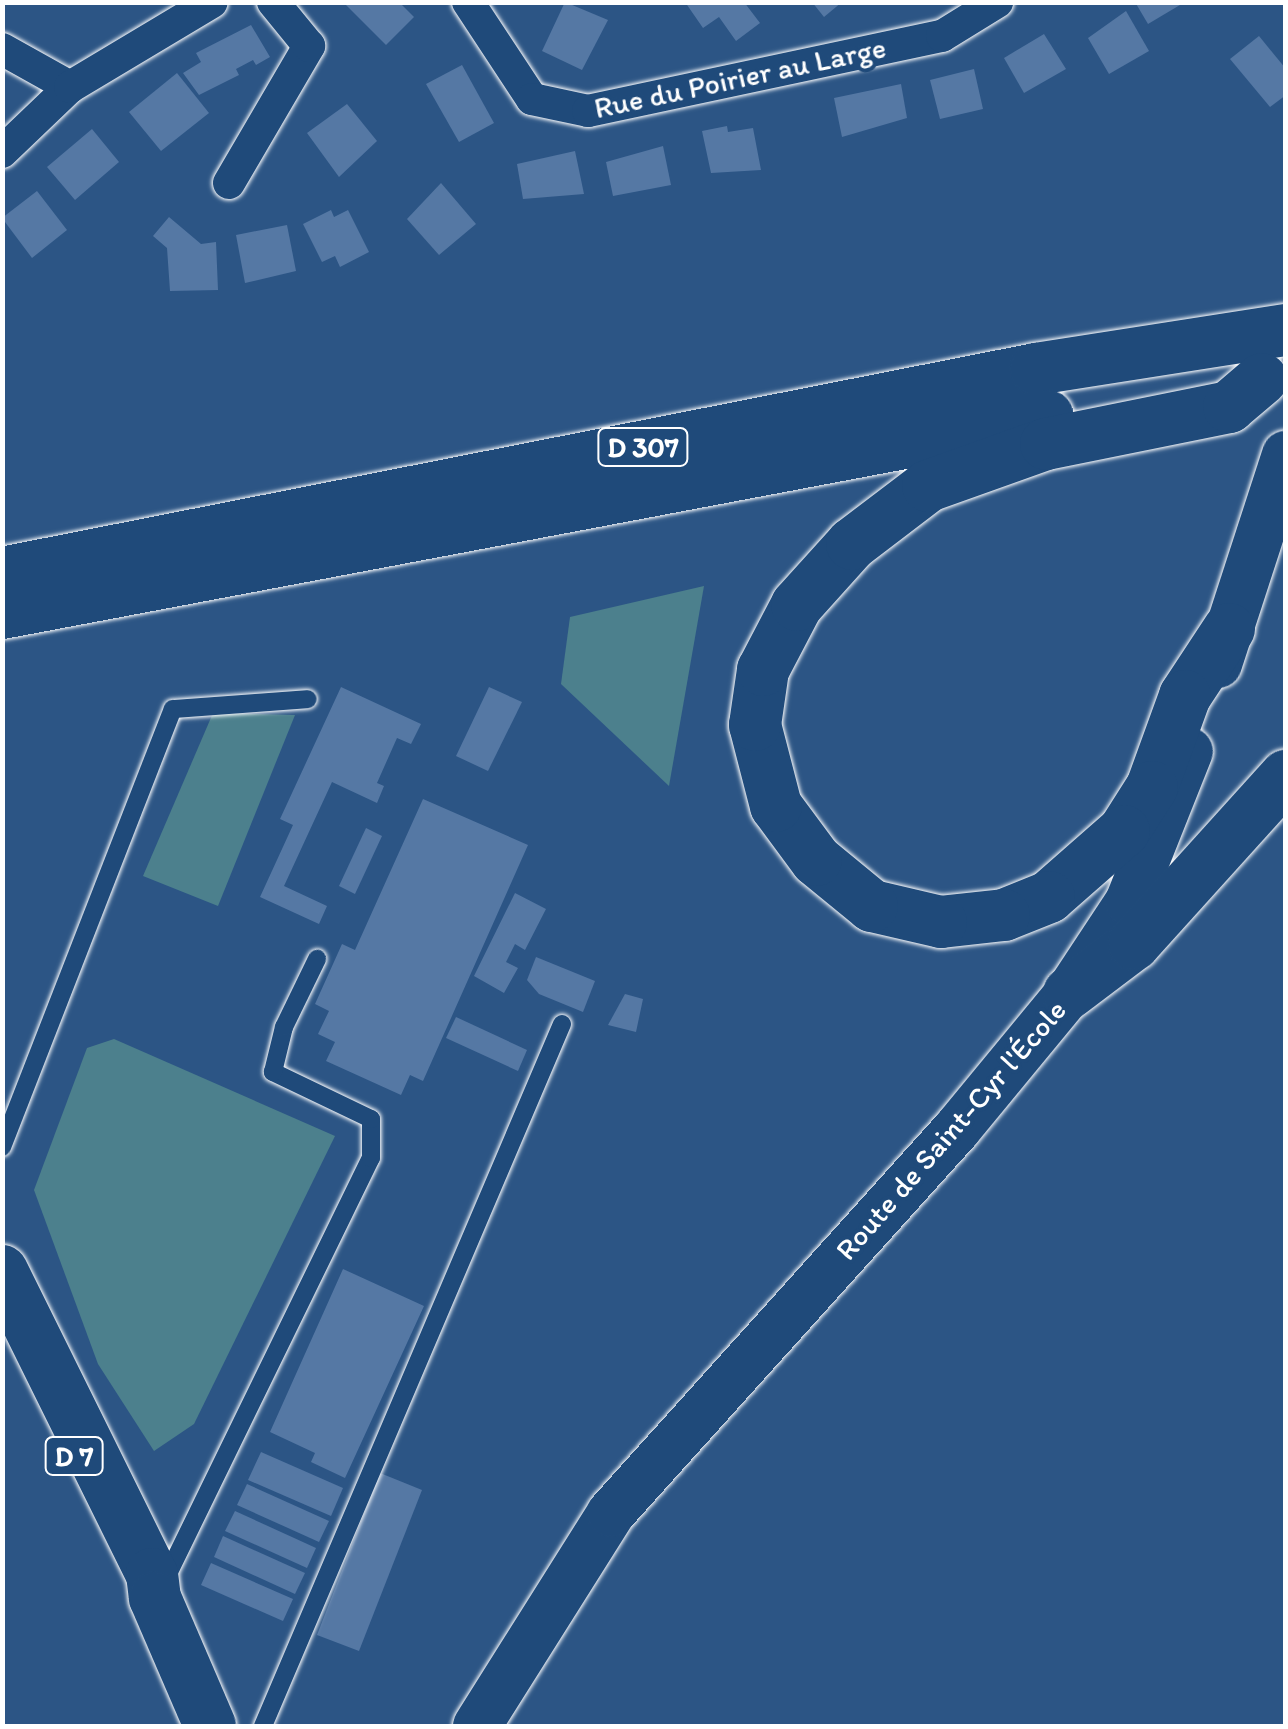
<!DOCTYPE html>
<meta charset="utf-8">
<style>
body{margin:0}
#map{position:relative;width:1288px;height:1729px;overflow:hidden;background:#2c5585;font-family:Itim,sans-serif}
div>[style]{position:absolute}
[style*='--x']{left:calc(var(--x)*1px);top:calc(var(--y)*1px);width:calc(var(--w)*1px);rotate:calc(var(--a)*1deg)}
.green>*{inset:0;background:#4c808d}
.building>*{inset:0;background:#5578a4}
.roads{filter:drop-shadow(0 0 2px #fff) drop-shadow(0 0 2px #fff)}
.lane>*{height:18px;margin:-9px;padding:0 9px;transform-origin:9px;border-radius:9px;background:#1f4a7a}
.street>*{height:32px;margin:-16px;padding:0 16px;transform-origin:16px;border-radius:16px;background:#1f4a7a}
.secondary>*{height:48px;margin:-24px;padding:0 24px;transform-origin:24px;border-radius:24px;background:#1f4a7a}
.primary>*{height:52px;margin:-26px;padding:0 26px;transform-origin:26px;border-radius:26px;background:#1f4a7a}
span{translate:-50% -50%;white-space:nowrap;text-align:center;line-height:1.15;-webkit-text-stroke:8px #1f4a7a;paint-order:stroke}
.shield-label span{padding:2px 8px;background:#1f4a7a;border:2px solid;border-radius:8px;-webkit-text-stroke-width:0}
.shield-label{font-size:28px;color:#fff;font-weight:700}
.street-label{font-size:30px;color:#fff}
.frame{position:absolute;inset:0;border:5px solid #fff;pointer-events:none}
</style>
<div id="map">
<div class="green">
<i style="clip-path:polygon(704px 586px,669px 786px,561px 684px,570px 617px)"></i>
<i style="clip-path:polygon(213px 713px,295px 715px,218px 906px,143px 876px)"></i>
<i style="clip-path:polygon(114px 1039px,335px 1136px,194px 1424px,154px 1451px,98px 1364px,34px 1190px,87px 1048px)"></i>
</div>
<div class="building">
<i style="clip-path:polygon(343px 2px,399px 2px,414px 17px,386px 45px)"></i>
<i style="clip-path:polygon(565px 2px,608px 20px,582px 70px,542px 51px)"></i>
<i style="clip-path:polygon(685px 2px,744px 2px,760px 23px,736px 41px,719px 17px,703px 28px)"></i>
<i style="clip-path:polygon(812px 2px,842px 2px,824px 17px)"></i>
<i style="clip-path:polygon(1135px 2px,1185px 2px,1148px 24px)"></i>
<i style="clip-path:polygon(1126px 11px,1149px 51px,1109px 74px,1088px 38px)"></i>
<i style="clip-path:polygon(251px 25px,270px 57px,256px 65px,253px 60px,236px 69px,239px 75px,199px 95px,183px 73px,201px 62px,196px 53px)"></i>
<i style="clip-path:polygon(1044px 34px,1066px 69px,1024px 93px,1004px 58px)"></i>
<i style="clip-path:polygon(1259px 36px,1286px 69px,1286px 95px,1270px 107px,1230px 59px)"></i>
<i style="clip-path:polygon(462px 65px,494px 123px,459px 142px,426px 84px)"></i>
<i style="clip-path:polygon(974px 69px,983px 109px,940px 119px,930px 80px)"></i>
<i style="clip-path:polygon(177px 73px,209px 113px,161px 151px,129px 112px)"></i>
<i style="clip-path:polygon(901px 84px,907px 118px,842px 137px,834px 98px)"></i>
<i style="clip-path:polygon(347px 104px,377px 141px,339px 177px,307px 133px)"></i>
<i style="clip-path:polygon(727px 126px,728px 132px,753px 128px,761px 170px,711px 173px,702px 131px)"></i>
<i style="clip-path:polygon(92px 129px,119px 162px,75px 200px,47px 167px)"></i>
<i style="clip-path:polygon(663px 146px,671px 185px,613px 196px,606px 162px)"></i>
<i style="clip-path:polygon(575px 151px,584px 194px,523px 199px,517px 164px)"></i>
<i style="clip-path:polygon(441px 183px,476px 224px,439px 255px,407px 219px)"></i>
<i style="clip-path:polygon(37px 191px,67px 230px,32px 258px,2px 218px)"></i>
<i style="clip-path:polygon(331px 210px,334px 217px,348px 210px,369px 252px,340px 267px,335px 256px,322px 262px,303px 224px)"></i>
<i style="clip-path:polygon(169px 217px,201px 244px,216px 242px,218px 290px,170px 291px,167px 248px,153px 236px)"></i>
<i style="clip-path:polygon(287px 225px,296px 271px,245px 283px,236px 235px)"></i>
<i style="clip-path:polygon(341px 687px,421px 724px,411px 744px,397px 738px,377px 783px,384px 786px,377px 803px,332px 782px,284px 886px,327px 906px,319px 924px,260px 897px,293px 825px,280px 819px)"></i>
<i style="clip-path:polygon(489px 687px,522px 702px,488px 771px,456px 756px)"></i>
<i style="clip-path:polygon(423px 799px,528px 845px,423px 1081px,410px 1075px,401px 1095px,326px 1061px,335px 1042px,318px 1034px,329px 1011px,315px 1004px,342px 944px,355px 950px)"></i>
<i style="clip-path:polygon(366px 828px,382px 836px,355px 894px,339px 886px)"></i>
<i style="clip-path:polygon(515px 893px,546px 909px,525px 950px,515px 944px,506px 962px,518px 968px,504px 993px,474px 976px)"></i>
<i style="clip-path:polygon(536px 957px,595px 981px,583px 1012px,539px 994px,527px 980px)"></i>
<i style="clip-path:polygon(625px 994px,643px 999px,636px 1032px,608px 1025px)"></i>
<i style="clip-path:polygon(456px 1017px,527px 1050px,518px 1071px,446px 1038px)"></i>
<i style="clip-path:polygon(343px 1269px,424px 1306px,345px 1478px,311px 1462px,315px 1453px,270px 1432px)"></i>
<i style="clip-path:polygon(261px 1452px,343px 1488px,331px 1516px,248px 1480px)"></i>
<i style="clip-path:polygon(380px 1473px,422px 1490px,359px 1651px,317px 1635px)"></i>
<i style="clip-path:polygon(247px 1484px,329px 1521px,319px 1542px,237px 1505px)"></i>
<i style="clip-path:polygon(235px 1511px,316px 1548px,307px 1568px,225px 1531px)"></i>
<i style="clip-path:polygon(223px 1536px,305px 1573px,295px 1594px,214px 1557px)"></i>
<i style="clip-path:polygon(211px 1563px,293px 1599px,283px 1621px,201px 1585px)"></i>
</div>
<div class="roads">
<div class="lane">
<i style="--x:2;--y:1147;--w:470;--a:-68.7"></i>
<i style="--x:173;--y:709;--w:135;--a:-4.2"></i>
<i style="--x:165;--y:1580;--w:470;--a:-64"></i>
<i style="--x:371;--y:1158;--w:39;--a:-90"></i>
<i style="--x:371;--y:1119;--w:109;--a:-154.4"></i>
<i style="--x:273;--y:1072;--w:46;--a:-76.3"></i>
<i style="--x:284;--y:1027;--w:76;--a:-64.1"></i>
<i style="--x:263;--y:1726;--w:763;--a:-66.93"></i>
</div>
<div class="street">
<i style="--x:468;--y:2;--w:116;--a:56.6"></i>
<i style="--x:532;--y:99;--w:57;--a:12.1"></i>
<i style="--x:588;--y:111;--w:362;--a:-12"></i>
<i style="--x:942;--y:36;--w:65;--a:-31.7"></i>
<i style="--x:2;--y:49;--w:78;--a:29.2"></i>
<i style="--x:2;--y:152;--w:94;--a:-43.7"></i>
<i style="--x:70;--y:87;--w:165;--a:-30.9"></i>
<i style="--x:229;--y:183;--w:159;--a:-59.7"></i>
<i style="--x:309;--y:46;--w:57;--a:-129.3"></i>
</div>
<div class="secondary">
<i style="--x:1218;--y:664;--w:220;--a:-72"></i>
<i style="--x:477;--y:1726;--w:252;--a:-57.8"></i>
<i style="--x:611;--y:1513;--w:517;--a:-47.98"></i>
<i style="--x:957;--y:1129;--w:176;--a:-50.5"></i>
<i style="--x:1069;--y:993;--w:109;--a:-56.6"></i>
<i style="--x:1129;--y:902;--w:162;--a:-68.3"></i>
</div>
<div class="primary">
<i style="--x:2;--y:573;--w:1054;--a:-11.16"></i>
<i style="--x:1036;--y:369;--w:253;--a:-8.9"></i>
<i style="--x:2;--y:613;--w:1064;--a:-10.67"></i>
<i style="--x:1229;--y:629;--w:80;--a:123.3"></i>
<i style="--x:1185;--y:696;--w:97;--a:109.9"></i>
<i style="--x:1152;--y:787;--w:52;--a:122.5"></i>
<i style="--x:1124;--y:831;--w:100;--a:138.7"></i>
<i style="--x:1049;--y:897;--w:48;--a:158.2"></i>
<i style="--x:1004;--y:915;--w:63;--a:173.7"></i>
<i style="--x:941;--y:922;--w:71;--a:-166.9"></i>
<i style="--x:872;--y:906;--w:72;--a:-140.6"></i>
<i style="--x:816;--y:860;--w:67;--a:-126.5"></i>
<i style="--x:776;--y:806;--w:84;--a:-104.5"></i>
<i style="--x:755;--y:725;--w:56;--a:-81.7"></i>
<i style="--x:763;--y:670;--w:73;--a:-62.4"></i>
<i style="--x:797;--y:605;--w:82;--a:-48"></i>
<i style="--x:852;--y:544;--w:96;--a:-37.3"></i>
<i style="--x:928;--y:486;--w:125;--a:-19.6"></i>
<i style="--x:1046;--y:444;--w:187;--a:-11.4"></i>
<i style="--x:1229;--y:407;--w:43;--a:-40.3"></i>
<i style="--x:1069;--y:993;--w:81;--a:-37"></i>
<i style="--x:1134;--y:944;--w:227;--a:-47.9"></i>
<i style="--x:2;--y:1271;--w:338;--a:63.7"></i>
<i style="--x:152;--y:1574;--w:24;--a:83"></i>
<i style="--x:155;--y:1598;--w:139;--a:66.7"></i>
</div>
</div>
<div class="shield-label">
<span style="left:643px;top:447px">D 307</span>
<span style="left:74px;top:1456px">D 7</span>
</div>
<div class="street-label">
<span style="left:740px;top:78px;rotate:-12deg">Rue du Poirier au Large</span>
<span style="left:951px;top:1130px;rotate:-49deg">Route de Saint-Cyr l'École</span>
</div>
<div class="frame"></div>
</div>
